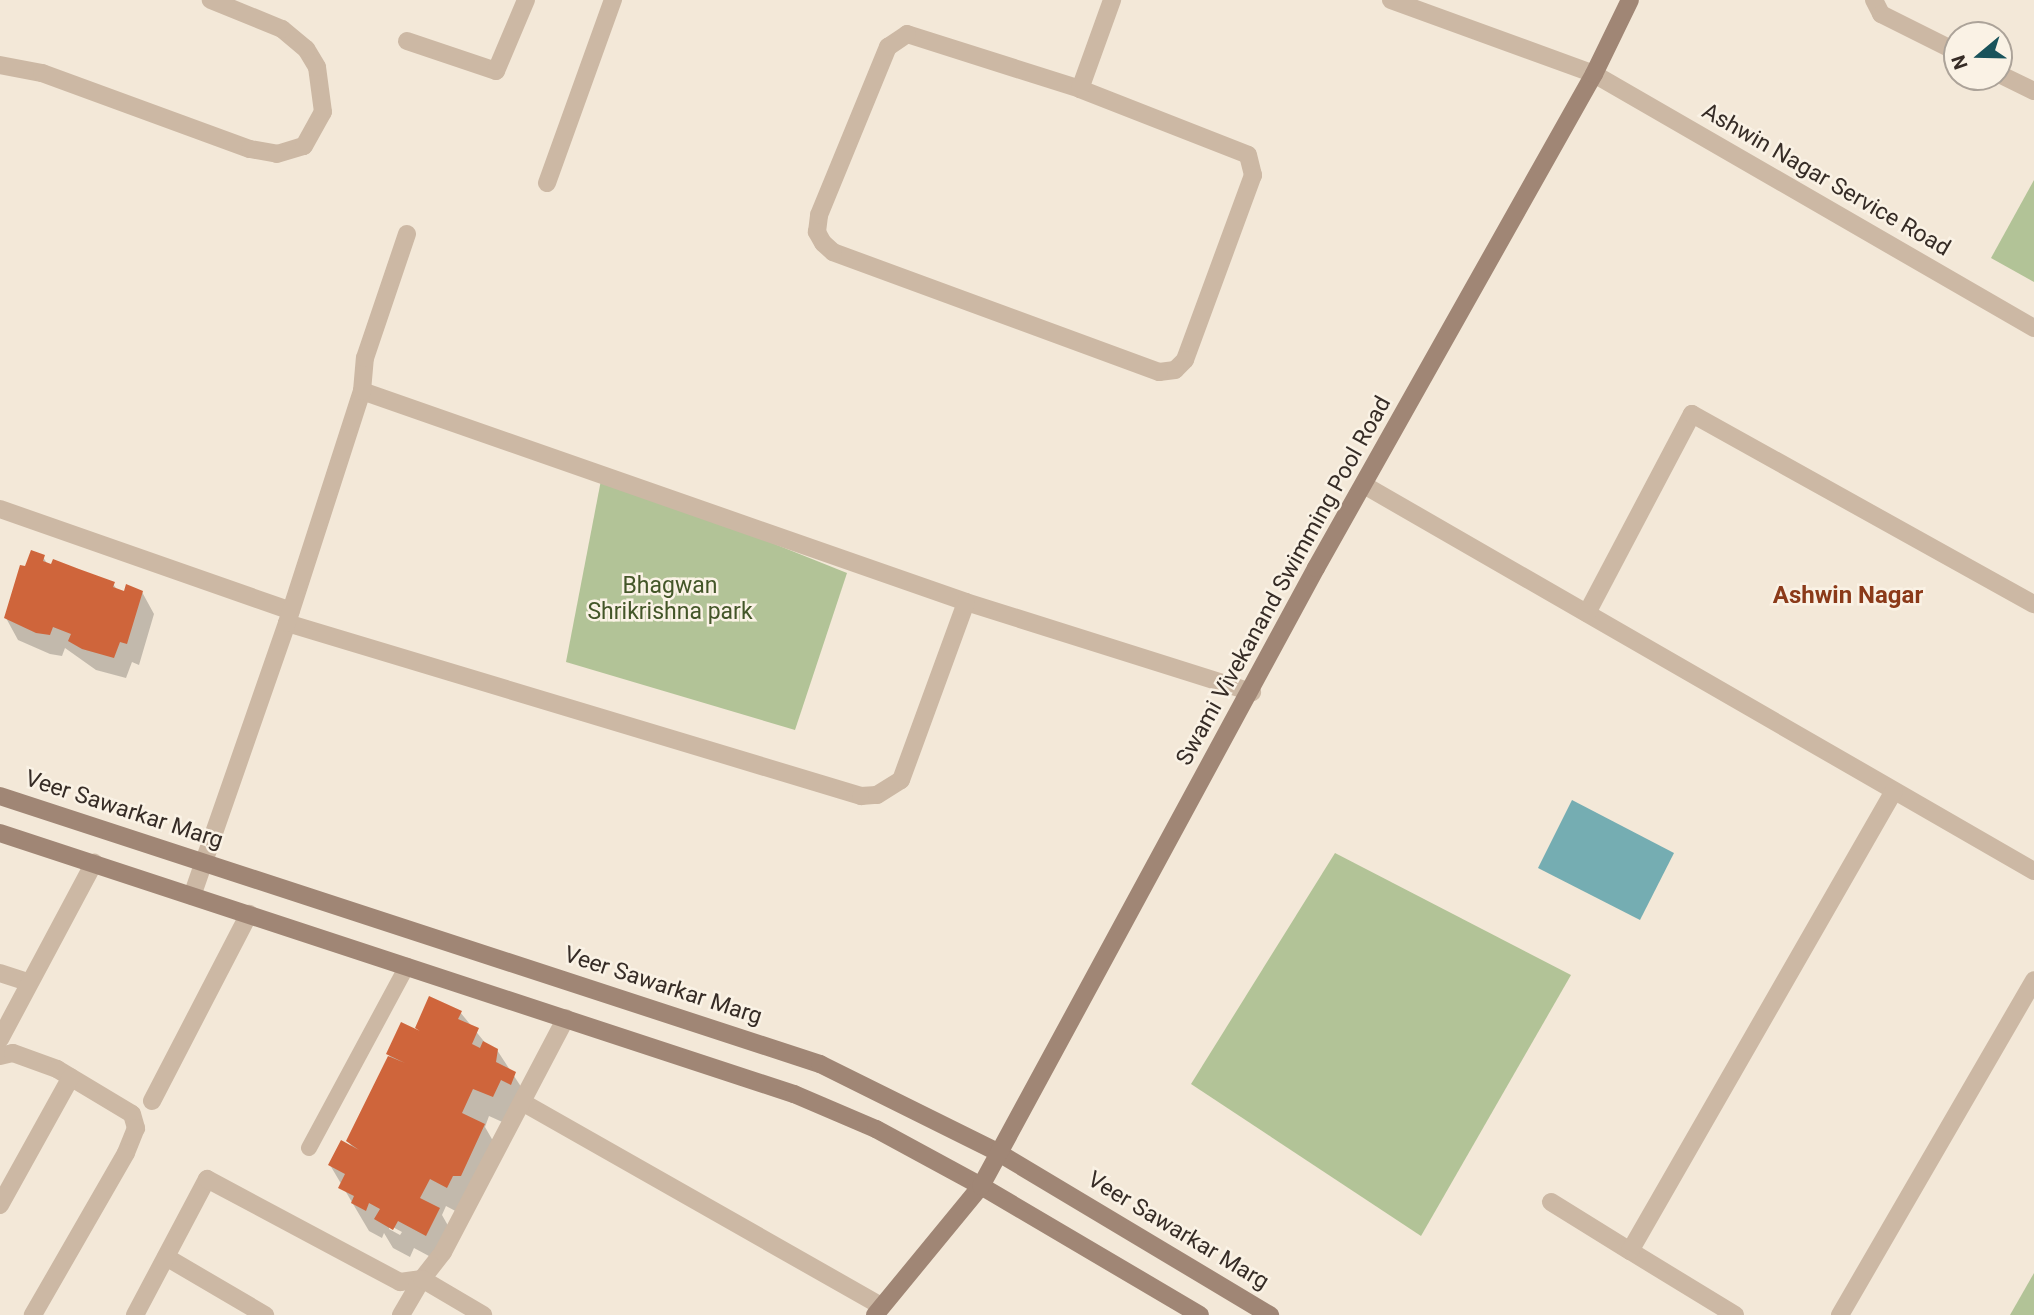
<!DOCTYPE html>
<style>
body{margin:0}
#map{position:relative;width:2034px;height:1315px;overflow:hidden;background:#f3e8d8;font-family:Roboto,sans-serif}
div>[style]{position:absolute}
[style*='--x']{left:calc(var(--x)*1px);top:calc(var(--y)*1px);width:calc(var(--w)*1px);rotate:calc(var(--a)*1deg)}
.green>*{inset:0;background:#b2c397}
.water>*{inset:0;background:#75adb2}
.shadow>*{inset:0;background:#0003}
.building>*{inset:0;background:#cf653b}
.lane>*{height:16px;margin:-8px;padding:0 8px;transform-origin:8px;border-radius:8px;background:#ccb8a4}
.street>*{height:18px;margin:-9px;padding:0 9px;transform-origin:9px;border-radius:9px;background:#ccb8a4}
.secondary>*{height:18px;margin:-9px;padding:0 9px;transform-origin:9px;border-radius:9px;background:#a08675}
span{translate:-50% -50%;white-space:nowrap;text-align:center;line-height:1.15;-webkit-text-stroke:5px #faf2e5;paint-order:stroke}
.street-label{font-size:23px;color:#362c26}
.park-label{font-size:23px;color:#435628}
.neighbourhood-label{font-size:24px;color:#8b3a19;font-weight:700}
.north{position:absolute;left:1943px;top:21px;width:70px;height:70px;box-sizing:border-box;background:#faf2e5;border:2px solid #aca399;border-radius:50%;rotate:251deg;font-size:19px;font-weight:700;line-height:28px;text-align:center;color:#362c26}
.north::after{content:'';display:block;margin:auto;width:24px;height:32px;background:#19535b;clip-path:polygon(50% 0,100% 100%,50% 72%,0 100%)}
</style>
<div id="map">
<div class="green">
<i style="clip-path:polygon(2034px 180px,2034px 282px,1991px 258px)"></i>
<i style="clip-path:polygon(602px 475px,847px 573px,795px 730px,566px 662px)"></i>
<i style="clip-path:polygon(1335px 853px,1571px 975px,1421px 1236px,1191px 1084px)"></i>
<i style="clip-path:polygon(2034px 1273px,2034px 1315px,2010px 1315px)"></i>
</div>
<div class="water">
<i style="clip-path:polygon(1572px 800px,1674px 853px,1640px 920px,1538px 868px)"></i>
</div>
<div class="shadow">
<i style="clip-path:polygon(43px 557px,48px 565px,113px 584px,118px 591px,142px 592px,154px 614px,139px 665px,132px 662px,126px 678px,96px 670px,65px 648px,62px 656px,50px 654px,18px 640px,6px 618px,26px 569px)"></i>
<i style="clip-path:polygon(evenodd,460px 1012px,487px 1045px,497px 1050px,531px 1102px,509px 1125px,489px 1116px,485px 1127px,500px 1153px,463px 1215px,446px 1206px,442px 1215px,455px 1238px,442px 1263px,414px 1248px,410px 1257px,393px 1248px,384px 1233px,382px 1238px,369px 1231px,330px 1165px,353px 1148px,348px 1141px,390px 1057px,388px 1053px,420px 1033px,417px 1028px,460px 1012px,389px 1225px,402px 1232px,400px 1235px,389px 1229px,389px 1225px)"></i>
</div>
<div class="building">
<i style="clip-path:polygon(31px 550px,45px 555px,43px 561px,51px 564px,53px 559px,79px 569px,115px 582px,113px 587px,124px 591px,126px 584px,143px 591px,127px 644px,120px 642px,114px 658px,82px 649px,68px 641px,71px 634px,53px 627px,50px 635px,36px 633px,4px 618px,20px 565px,25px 566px)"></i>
<i style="clip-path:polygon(429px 996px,462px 1011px,458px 1019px,479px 1028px,472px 1044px,480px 1048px,483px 1041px,498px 1049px,496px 1062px,516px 1072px,511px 1085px,501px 1080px,493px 1097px,473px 1089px,462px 1113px,485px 1124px,461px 1176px,453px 1176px,447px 1188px,430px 1179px,420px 1198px,440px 1208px,426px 1236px,398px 1221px,393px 1230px,374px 1219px,380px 1209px,369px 1203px,366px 1211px,351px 1203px,354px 1196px,338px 1188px,345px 1174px,328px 1165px,341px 1140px,359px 1150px,346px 1141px,388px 1056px,405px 1063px,386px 1054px,401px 1022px,420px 1031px,415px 1028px)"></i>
</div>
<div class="lane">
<i style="--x:309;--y:1148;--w:207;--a:-61.7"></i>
</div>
<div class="street">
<i style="--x:1391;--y:0;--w:216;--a:20"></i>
<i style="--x:1594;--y:74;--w:508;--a:30"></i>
<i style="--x:1874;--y:0;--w:16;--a:63"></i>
<i style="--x:1881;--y:14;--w:85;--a:26.6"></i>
<i style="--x:907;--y:34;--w:182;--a:17.6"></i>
<i style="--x:1080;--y:89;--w:180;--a:21.4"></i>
<i style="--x:1248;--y:155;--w:21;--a:76"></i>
<i style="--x:1253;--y:175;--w:197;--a:110.2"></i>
<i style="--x:1185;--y:360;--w:14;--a:135"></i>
<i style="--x:1175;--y:370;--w:16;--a:173"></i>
<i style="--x:1159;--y:372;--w:347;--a:-159.8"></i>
<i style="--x:833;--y:252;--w:13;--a:-138"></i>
<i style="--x:823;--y:243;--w:13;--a:-119"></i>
<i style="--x:817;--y:232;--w:17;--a:-83"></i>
<i style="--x:819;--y:215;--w:182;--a:-67.7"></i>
<i style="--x:888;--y:47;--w:23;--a:-34"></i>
<i style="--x:407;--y:41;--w:94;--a:18.6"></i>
<i style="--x:496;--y:71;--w:77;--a:-67.1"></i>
<i style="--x:0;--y:65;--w:43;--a:10.8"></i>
<i style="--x:42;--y:73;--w:221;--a:20.1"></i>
<i style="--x:250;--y:149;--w:27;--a:10"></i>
<i style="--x:277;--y:154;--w:28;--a:-17"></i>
<i style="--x:304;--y:146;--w:39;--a:-61"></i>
<i style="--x:323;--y:112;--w:45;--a:-97.6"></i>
<i style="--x:317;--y:67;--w:21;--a:-121"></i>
<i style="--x:306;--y:49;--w:31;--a:-140"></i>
<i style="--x:282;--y:29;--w:77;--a:-157.8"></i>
<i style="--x:1999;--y:74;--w:39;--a:26"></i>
<i style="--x:1080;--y:89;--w:95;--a:-70.2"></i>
<i style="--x:547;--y:183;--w:195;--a:-70.2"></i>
<i style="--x:362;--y:391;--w:640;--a:19.26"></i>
<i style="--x:966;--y:602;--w:300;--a:17.5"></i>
<i style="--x:1364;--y:485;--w:773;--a:29.95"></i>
<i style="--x:0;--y:509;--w:308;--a:19.3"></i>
<i style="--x:1587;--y:613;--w:225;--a:-62.2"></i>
<i style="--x:1692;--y:414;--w:391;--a:29.1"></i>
<i style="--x:287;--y:623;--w:600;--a:16.77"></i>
<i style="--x:861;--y:796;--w:16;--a:-4"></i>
<i style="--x:877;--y:795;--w:28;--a:-32"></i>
<i style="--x:901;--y:780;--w:189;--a:-69.9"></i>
<i style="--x:192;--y:896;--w:289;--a:-70.8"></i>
<i style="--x:287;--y:623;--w:244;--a:-72.1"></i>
<i style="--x:362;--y:391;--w:33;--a:-85"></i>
<i style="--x:365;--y:358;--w:131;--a:-71.3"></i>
<i style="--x:0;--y:973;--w:29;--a:18"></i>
<i style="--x:0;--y:1039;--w:200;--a:-61.9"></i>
<i style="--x:0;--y:1056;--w:13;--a:-13"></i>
<i style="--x:13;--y:1053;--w:47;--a:20"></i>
<i style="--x:57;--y:1069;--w:87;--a:31"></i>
<i style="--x:132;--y:1114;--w:15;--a:74"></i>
<i style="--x:136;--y:1128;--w:27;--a:112"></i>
<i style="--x:126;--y:1153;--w:187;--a:119.9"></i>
<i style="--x:152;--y:1101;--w:211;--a:-62.6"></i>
<i style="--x:522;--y:1102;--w:412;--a:29.6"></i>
<i style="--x:1551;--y:1202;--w:93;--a:31.8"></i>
<i style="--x:0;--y:1205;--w:146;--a:-61"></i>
<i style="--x:166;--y:1257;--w:115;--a:30.4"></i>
<i style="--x:135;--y:1315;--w:154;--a:-62.1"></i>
<i style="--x:207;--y:1179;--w:219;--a:28.1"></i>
<i style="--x:400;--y:1282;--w:22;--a:-8"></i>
<i style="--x:422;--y:1279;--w:34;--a:-52"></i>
<i style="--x:443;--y:1252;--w:264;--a:-62.3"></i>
<i style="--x:401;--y:1315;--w:42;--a:-59.7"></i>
<i style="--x:422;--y:1279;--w:71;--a:30.5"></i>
<i style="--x:1735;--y:1315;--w:123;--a:-148.6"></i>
<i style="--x:1630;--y:1251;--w:530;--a:-60.15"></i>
<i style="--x:1840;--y:1315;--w:387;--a:-59.9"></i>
</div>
<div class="secondary">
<i style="--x:0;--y:796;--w:863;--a:18.1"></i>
<i style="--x:820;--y:1064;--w:200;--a:26.4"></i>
<i style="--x:999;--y:1153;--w:316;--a:30.9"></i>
<i style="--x:0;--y:833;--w:836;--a:18.2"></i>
<i style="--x:794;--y:1094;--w:89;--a:23.1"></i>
<i style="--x:876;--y:1129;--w:119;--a:28.5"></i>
<i style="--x:981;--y:1186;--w:254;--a:30.5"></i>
<i style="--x:875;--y:1315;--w:167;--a:-50.6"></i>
<i style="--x:981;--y:1186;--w:703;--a:-61.54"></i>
<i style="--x:1316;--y:568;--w:567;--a:-60.63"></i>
<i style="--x:1594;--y:74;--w:82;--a:-64.1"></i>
</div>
<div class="street-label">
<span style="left:1826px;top:180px;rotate:30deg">Ashwin Nagar Service Road</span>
<span style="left:1284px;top:581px;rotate:-61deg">Swami Vivekanand Swimming Pool Road</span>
<span style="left:124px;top:810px;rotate:18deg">Veer Sawarkar Marg</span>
<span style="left:663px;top:986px;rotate:18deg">Veer Sawarkar Marg</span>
<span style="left:1178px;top:1231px;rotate:31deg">Veer Sawarkar Marg</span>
</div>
<div class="park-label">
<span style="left:670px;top:599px">Bhagwan<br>Shrikrishna park</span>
</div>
<div class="neighbourhood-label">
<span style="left:1848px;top:596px">Ashwin Nagar</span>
</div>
<div class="north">N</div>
</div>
